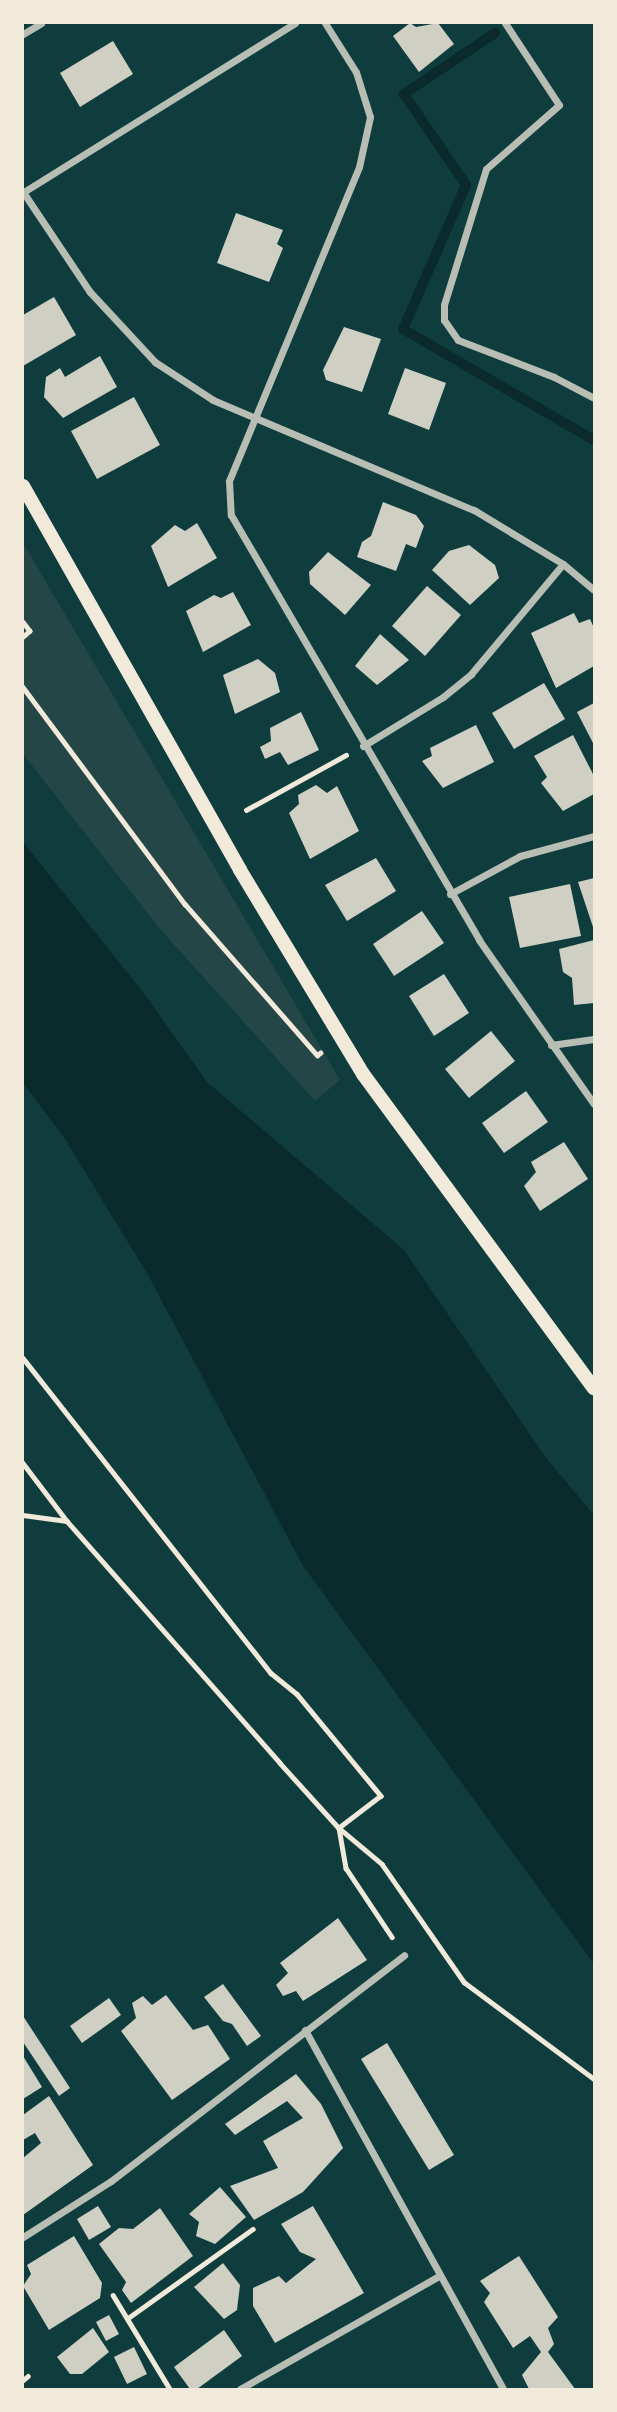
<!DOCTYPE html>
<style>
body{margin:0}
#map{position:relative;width:617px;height:2412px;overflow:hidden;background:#0f3d3e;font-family:"Sofia Sans Condensed",sans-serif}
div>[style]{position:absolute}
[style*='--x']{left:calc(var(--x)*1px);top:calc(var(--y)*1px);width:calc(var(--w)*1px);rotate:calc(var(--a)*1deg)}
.green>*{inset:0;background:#244646}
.water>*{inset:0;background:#0a2a2b}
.stream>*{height:10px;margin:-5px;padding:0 5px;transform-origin:5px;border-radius:5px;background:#0a2a2b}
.building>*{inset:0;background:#cfcfc3}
.path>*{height:4.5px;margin:-2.25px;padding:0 2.25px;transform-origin:2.25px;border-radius:2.25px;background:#f1e9da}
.minor>*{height:7px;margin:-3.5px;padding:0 3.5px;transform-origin:3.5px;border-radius:3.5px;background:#b8beb3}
.secondary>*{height:14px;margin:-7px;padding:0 7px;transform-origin:7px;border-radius:7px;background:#f1e9da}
span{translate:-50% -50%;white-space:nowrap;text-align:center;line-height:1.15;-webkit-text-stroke:5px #f1e9da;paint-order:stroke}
.frame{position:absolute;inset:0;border:24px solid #f1e9da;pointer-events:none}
</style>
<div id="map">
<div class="green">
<i style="clip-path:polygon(23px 543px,340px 1080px,315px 1101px,160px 929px,23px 754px)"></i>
</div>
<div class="water">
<i style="clip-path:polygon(23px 842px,146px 996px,207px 1082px,404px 1250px,546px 1458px,594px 1515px,594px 1964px,303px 1566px,148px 1275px,65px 1139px,23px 1083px)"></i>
</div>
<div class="stream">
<i style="--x:495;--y:33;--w:110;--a:146.2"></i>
<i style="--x:404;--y:94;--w:110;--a:55.7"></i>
<i style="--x:466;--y:185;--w:157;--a:113.6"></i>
<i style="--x:403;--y:329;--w:221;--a:30.2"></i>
</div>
<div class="building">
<i style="clip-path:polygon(410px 23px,416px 27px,438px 23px,454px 44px,419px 72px,393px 36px)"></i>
<i style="clip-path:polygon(113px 41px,133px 74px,80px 107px,60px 73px)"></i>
<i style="clip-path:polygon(236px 213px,283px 230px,277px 244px,283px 248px,269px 282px,217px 263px)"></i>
<i style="clip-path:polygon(54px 297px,76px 335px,23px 366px,23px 315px)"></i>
<i style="clip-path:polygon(344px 327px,381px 339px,362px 392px,326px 380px,323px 370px)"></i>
<i style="clip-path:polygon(100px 356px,117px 387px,63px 418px,44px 397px,46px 377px,60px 368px,65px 377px)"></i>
<i style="clip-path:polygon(405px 368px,446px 383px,429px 430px,388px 414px)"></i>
<i style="clip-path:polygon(134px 397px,160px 445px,97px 479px,71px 431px)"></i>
<i style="clip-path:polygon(383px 502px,416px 515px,424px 526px,416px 548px,406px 544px,396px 571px,357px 557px,362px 542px,371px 536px)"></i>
<i style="clip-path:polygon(197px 523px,217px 558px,168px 587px,151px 546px,175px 525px,185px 531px)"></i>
<i style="clip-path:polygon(469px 545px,495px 565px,499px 578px,470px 605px,432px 570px,449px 551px)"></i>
<i style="clip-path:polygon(328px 552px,371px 585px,345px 615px,310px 584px,309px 572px)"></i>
<i style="clip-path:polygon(427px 586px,461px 615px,425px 656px,392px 626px)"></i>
<i style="clip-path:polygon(233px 592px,251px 625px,203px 652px,186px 611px,214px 595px,221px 598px)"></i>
<i style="clip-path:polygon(574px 613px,579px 623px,590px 619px,594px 628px,594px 666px,556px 688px,531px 633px)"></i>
<i style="clip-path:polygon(380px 634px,409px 660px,377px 685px,355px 666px)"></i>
<i style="clip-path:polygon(258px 659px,275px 673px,280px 692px,235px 714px,223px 675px)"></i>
<i style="clip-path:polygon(544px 683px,565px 719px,514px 749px,492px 713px)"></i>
<i style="clip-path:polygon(594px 703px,594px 745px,577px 712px)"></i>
<i style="clip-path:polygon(301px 712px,319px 750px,288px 765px,280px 752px,265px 759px,260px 747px,271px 741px,270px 728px)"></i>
<i style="clip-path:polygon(476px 725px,494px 762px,443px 788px,422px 761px,432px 756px,430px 748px)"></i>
<i style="clip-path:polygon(573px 735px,594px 776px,594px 794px,563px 811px,541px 783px,547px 777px,534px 756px)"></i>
<i style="clip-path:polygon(316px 785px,327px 793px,337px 786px,359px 831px,310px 859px,289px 813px,299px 804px,298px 795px)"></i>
<i style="clip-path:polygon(376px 858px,396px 891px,347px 921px,325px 885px)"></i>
<i style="clip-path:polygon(594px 878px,594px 930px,578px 882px)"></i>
<i style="clip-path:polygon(570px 884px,581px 936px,520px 948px,509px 897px)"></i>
<i style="clip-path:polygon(422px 911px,444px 943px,394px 976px,373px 944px)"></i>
<i style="clip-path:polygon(594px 940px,594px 1003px,574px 1005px,572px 978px,563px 972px,559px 949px)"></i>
<i style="clip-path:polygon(444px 974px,469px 1013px,434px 1036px,409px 996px)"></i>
<i style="clip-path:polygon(491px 1031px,515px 1061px,469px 1098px,445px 1069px)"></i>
<i style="clip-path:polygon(526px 1091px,548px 1122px,504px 1153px,482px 1123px)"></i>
<i style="clip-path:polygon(564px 1142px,588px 1179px,540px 1211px,524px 1186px,536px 1172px,531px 1162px)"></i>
<i style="clip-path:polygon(338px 1918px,367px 1960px,303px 2001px,296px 1991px,283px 1996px,276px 1985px,288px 1973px,280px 1963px)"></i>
<i style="clip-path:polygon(223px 1984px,261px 2036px,247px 2046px,232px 2024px,223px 2021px,204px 1997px)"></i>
<i style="clip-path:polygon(166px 1995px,193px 2030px,208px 2025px,230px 2059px,172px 2100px,121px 2031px,136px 2018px,132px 2003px,143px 1996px,152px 2005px)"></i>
<i style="clip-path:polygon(109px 1998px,121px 2015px,82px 2043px,70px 2026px)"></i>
<i style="clip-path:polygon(23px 2016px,70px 2088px,59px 2096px,23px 2042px)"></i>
<i style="clip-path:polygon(387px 2043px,454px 2155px,429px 2170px,361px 2059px)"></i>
<i style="clip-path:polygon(23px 2056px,42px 2087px,23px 2099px)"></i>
<i style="clip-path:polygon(296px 2074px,321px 2104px,343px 2148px,303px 2192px,254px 2220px,230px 2186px,278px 2168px,263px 2141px,303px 2118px,287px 2101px,235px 2135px,225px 2124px)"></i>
<i style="clip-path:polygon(49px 2096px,93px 2165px,23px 2215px,23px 2158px,41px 2143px,35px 2133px,23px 2140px,23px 2115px)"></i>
<i style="clip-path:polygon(220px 2187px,246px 2217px,215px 2244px,196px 2236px,199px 2222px,189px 2214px)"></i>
<i style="clip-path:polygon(98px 2206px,111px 2227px,89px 2240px,77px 2219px)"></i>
<i style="clip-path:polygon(313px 2206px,364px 2293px,275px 2343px,253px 2306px,253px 2288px,279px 2276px,286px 2283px,316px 2259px,300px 2252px,281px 2224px)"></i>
<i style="clip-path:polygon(160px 2208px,193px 2256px,131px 2303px,122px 2290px,126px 2282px,99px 2244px,119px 2228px,133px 2229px)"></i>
<i style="clip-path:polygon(74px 2236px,102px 2283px,100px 2298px,49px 2330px,23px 2286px,31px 2274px,27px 2265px)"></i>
<i style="clip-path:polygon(519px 2256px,558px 2317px,548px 2328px,554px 2344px,548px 2352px,575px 2389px,529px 2389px,522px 2375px,541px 2352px,530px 2336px,513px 2348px,484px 2302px,490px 2293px,480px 2281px)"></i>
<i style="clip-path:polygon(223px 2263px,240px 2285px,237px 2310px,224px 2319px,194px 2287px)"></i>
<i style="clip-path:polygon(109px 2315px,119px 2334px,106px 2341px,96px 2322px)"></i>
<i style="clip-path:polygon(93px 2328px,109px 2352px,82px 2374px,70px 2374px,57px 2357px)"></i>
<i style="clip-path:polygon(224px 2330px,242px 2356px,197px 2389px,190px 2389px,174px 2367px)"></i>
<i style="clip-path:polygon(134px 2347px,147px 2374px,127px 2384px,114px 2357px)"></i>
</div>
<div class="path">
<i style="--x:23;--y:622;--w:11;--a:52"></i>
<i style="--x:30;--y:631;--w:9;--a:139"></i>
<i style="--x:23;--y:687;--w:271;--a:53.3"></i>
<i style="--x:185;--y:904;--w:201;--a:48.8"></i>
<i style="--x:317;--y:1055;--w:4;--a:-34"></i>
<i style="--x:246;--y:810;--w:114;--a:-28.8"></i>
<i style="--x:23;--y:1358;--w:401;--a:51.8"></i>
<i style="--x:271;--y:1673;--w:33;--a:39"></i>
<i style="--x:297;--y:1694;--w:132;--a:50.5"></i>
<i style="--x:381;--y:1796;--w:53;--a:142.7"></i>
<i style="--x:339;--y:1828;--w:41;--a:80.1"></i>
<i style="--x:346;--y:1868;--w:83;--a:56.3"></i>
<i style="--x:23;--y:1463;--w:73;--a:52.8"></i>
<i style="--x:67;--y:1521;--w:322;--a:48.6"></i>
<i style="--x:280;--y:1763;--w:88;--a:47.8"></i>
<i style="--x:339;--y:1828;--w:56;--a:39.9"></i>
<i style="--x:382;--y:1864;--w:144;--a:55.2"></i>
<i style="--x:464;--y:1982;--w:162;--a:36.7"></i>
<i style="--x:23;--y:1515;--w:44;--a:7.8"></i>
<i style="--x:113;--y:2295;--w:110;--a:58.8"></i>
<i style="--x:128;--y:2318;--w:153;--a:-35.5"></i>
<i style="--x:23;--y:2380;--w:6;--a:-39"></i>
</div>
<div class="minor">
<i style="--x:295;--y:23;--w:320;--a:148.1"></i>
<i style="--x:23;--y:192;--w:120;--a:56.2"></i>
<i style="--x:90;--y:292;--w:96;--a:47.1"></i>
<i style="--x:155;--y:362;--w:69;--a:33.2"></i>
<i style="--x:213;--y:400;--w:283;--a:22.9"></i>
<i style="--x:474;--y:510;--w:104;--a:31.2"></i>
<i style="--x:563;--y:564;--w:40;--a:40"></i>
<i style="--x:325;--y:23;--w:58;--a:57.7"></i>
<i style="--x:356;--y:72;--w:47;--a:72.7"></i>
<i style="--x:370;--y:117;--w:51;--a:102.4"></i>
<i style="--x:359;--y:167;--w:340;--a:112.5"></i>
<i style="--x:229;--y:481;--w:34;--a:87"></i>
<i style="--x:231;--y:515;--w:492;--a:59.7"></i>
<i style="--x:479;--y:940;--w:200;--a:55"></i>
<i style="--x:505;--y:23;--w:98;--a:56.6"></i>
<i style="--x:559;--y:105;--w:97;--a:138.8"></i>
<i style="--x:486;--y:169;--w:142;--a:107.2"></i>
<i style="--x:444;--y:305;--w:15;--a:90"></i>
<i style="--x:444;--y:320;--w:24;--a:55"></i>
<i style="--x:458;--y:340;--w:103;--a:21.1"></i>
<i style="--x:554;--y:377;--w:45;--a:27.7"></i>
<i style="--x:23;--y:34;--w:21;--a:-31"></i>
<i style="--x:363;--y:746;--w:94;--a:-31.5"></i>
<i style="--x:443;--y:697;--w:36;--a:-39"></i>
<i style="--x:471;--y:674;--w:143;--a:-50.1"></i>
<i style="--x:450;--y:894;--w:80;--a:-28.5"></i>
<i style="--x:520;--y:856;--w:77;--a:-15.1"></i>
<i style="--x:551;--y:1045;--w:43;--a:-7.9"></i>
<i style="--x:305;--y:2030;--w:410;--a:61.1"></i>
<i style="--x:23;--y:2237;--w:104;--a:-32.5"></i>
<i style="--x:111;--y:2181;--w:370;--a:-37.6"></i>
<i style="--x:240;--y:2389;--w:229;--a:-29.6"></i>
</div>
<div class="secondary">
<i style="--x:23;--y:486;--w:441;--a:60.5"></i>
<i style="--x:240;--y:870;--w:238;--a:58.9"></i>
<i style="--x:363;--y:1074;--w:390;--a:53.7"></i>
</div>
<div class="frame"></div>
</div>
